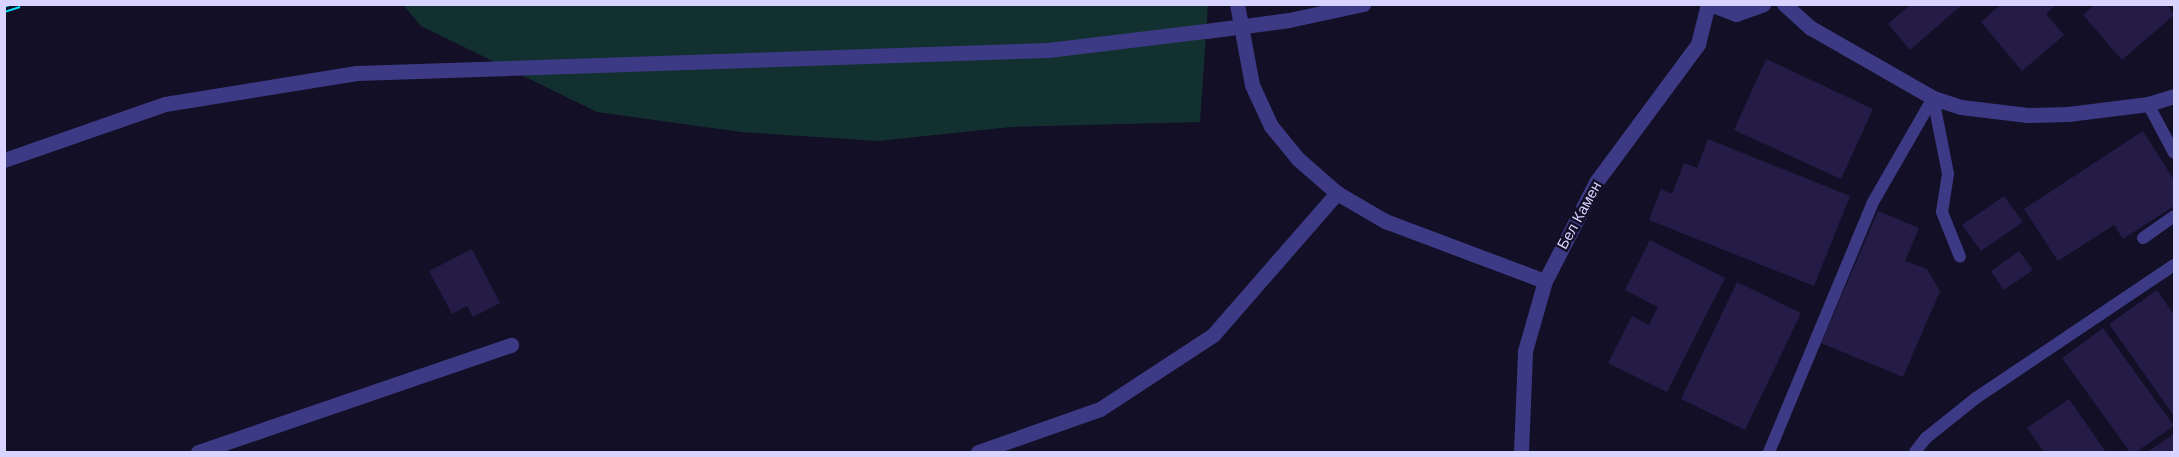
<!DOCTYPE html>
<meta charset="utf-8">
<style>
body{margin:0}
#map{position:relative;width:2179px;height:457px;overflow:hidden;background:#130f26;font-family:Helvetica,sans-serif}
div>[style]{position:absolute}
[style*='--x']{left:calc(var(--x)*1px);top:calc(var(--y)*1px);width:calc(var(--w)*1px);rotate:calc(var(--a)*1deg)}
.green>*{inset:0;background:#12302f}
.building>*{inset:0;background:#241b47}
.service>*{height:12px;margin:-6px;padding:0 6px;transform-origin:6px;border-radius:6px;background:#3d3a85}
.minor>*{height:15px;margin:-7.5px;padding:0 7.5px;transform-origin:7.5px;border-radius:7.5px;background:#3d3a85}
.tertiary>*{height:15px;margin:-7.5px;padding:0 7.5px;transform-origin:7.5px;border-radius:7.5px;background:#3d3a85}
.rail>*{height:7px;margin-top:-3.5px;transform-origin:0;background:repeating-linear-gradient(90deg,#130f26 0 14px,#00e5ff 0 28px);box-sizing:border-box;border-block:2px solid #00e5ff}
.tertiary-bridge>*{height:15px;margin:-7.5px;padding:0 7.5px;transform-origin:7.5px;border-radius:7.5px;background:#3d3a85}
span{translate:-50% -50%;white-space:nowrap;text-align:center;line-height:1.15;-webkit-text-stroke:5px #130f26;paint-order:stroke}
.street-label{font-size:15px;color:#d9d4ff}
.frame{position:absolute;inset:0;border:6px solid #d9d4ff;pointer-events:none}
</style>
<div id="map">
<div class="green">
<i style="clip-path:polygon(403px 5px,1208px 5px,1200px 122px,1011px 127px,878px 141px,741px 132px,597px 112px,421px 26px)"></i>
</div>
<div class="building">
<i style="clip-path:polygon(1911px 4px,1963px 4px,1910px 50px,1888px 24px)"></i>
<i style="clip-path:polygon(2001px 4px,2057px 4px,2046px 14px,2064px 35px,2022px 71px,1981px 22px)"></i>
<i style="clip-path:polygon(2095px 4px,2167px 4px,2174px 15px,2122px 60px,2083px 15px)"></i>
<i style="clip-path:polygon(1766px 59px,1873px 109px,1841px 179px,1734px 130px)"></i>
<i style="clip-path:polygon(2143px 131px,2174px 180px,2174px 206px,2123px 239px,2114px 225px,2058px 261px,2024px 209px)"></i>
<i style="clip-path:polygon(1708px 139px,1850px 196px,1814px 286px,1649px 220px,1661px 189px,1672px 194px,1684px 163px,1697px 168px)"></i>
<i style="clip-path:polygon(2004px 196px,2023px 222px,1981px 251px,1962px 225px)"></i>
<i style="clip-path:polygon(1878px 211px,1919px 228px,1905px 261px,1927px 269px,1940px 291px,1903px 377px,1821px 343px)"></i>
<i style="clip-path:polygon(1650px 240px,1725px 278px,1667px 392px,1608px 363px,1632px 316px,1649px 325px,1658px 307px,1625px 290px)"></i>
<i style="clip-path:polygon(472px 249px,500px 303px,473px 317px,467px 306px,452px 314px,429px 271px)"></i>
<i style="clip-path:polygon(2019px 251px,2033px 270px,2004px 290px,1991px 271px)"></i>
<i style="clip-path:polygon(1737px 282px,1801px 313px,1745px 430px,1681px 399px)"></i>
<i style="clip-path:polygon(2157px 290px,2174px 315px,2174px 416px,2109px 324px)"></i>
<i style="clip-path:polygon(2103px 328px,2174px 426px,2136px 452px,2130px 452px,2062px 358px)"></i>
<i style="clip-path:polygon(2069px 399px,2106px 452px,2044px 452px,2027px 428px)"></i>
<i style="clip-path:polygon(2174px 434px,2174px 452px,2147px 452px)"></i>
</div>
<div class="service">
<i style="--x:1933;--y:98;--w:77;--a:78.8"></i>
<i style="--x:1948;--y:174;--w:38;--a:99"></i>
<i style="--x:1942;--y:212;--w:48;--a:68.2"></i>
<i style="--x:2148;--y:104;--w:55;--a:62"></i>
<i style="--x:2143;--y:238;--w:38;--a:-35"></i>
<i style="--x:1769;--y:452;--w:269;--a:-67.4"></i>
<i style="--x:1872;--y:204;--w:122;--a:-60.1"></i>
<i style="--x:1915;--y:452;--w:18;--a:-52"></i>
<i style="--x:1926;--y:438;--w:64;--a:-38.7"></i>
<i style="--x:1976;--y:398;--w:239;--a:-33.9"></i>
</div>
<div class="minor">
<i style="--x:1237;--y:4;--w:82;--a:79.5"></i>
<i style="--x:1252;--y:85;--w:45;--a:65.1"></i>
<i style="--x:1271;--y:126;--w:43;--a:50.7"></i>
<i style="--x:1298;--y:159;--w:52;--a:41.1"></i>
<i style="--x:1337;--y:193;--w:56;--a:30.3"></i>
<i style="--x:1385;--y:221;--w:171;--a:20.6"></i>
<i style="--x:1710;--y:4;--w:28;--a:21"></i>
<i style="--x:1736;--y:14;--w:29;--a:-20"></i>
<i style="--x:1784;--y:4;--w:36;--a:42"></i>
<i style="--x:1811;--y:28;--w:141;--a:29.8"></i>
<i style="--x:1933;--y:98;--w:29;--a:18"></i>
<i style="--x:1961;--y:107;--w:67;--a:6.8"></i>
<i style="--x:2028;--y:115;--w:40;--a:-1.4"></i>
<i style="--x:2068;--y:114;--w:81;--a:-7.1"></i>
<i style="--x:2148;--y:104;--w:27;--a:-17"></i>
<i style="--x:198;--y:452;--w:331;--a:-18.9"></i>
<i style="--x:978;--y:452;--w:129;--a:-19.4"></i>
<i style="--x:1100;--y:409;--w:135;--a:-33.2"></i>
<i style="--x:1213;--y:335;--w:189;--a:-48.9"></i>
<i style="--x:1521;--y:452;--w:101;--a:-87.7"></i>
<i style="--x:1525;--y:351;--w:73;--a:-74.1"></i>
<i style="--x:1545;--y:281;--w:111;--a:-62.7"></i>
<i style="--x:1596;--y:182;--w:172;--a:-53.5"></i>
<i style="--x:1698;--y:44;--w:41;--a:-76"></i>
</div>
<div class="tertiary">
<i style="--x:1289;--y:20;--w:76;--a:-12.2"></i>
<i style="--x:4;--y:160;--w:170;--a:-19.2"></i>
<i style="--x:165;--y:104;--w:194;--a:-9.2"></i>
<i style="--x:357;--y:73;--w:691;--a:-1.91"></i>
<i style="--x:1048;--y:50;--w:159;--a:-6.9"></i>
</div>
<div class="rail">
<i style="--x:4;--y:9;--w:16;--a:-18"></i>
</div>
<div class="tertiary-bridge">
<i style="--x:1206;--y:31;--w:84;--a:-7.5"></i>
</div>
<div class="street-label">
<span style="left:1579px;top:215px;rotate:-61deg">Бел Камен</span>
</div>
<div class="frame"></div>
</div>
